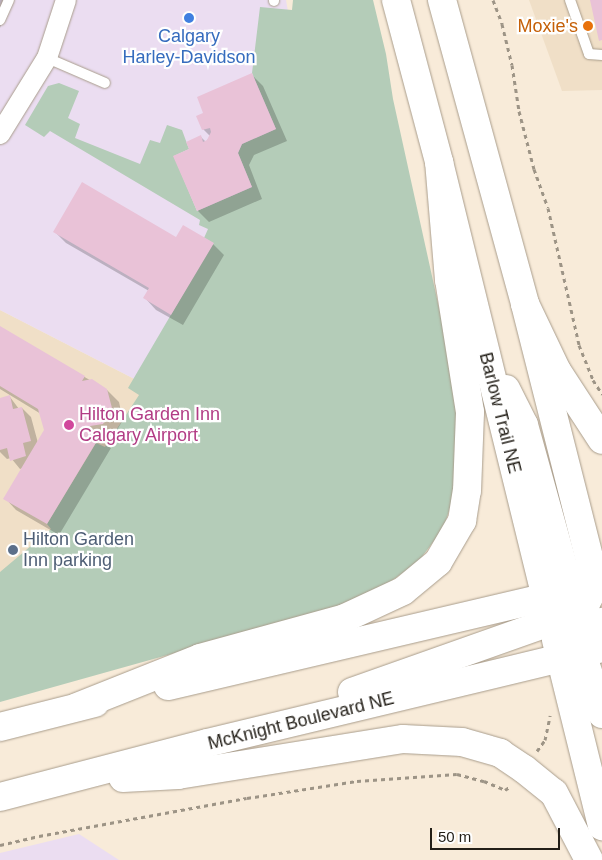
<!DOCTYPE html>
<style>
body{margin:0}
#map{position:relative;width:602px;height:860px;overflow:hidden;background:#f8ebd9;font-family:Helvetica,sans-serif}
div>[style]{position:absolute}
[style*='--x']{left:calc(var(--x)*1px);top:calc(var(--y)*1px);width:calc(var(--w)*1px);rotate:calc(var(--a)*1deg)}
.built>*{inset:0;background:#f0dfc7}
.industrial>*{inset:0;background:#ebddf1}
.green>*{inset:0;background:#b4ccb8}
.shadow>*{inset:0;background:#0003}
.building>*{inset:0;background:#e9c2d7}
.path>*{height:3px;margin-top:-1.5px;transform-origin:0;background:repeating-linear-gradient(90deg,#9d9486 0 4px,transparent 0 8px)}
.roads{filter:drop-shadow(0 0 1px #a99d8c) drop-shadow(0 0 1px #a99d8c)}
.lane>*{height:10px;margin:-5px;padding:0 5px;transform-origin:5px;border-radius:5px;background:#fff}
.street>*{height:20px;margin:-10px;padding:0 10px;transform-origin:10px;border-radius:10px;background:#fff}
.secondary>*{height:28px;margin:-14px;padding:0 14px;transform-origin:14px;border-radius:14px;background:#fff}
.primary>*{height:28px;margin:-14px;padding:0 14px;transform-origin:14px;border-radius:14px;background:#fff}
.dots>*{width:14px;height:14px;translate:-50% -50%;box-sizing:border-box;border:2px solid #fff;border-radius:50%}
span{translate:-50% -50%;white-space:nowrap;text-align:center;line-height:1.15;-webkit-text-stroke:4.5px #fff;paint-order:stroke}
.food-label{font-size:18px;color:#c56008}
.right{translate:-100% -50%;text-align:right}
.shop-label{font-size:18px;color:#366cbe}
.street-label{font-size:18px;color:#231f18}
.hotel-label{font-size:18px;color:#b23c85}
.left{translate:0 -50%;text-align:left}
.service-label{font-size:18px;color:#4e5e75}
.scale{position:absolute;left:430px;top:828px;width:130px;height:22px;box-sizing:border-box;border:2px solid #231f18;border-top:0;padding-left:6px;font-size:15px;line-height:18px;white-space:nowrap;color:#231f18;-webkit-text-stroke:4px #fff;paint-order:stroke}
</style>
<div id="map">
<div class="built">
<i style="clip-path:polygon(529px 0,602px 0,602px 90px,562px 91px)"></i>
<i style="clip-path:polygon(0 310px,150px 387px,127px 435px,0 593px)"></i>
</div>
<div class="industrial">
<i style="clip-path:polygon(0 0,286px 0,295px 51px,252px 224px,150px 387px,0 310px)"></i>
<i style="clip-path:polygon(79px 834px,119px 860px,0 860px,0 853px)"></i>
</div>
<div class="green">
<i style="clip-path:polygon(293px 0,373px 0,386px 54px,393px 99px,443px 326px,459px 433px,458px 484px,443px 529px,418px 562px,380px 589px,328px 610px,0 702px,0 572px,51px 529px,47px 524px,96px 443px,105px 447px,139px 395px,128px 388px,213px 243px,204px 238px,208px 229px,199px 225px,200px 220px,50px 131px,44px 137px,25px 125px,48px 86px,59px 83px,79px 91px,68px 118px,80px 124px,75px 138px,140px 164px,150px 140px,160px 143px,167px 125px,182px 130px,189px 149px,174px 156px,197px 211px,252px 187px,238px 153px,242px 144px,276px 129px,252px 73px,260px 7px,292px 10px)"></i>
</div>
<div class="shadow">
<i style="clip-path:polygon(0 0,11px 0,0 28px)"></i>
<i style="clip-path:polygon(252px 75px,263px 86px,287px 141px,254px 155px,249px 165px,262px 199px,209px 222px,198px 211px,175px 156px,191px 150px,201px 137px,206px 142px,210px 136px,203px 129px,204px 114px)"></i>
<i style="clip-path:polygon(55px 232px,177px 239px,213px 244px,224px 255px,183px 325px,156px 310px,145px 298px,149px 291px,66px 243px)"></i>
<i style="clip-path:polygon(0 328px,107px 390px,119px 402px,123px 420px,114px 435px,100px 438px,111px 448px,59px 535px,16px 510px,5px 498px,23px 468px,20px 469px,11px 458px,7px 459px,0 452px,0 399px,10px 397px,19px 409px,22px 408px,31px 417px,38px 443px,45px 430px,41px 414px,0 389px)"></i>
</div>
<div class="building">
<i style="clip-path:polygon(590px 0,602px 0,602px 40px,599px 41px)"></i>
<i style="clip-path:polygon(252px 73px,276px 129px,242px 144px,238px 153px,252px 187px,197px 211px,173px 156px,189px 149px,186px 142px,201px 135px,203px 142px,207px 140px,211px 132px,210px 128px,202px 130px,196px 116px,203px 113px,197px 97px)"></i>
<i style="clip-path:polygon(82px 182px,176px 237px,183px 225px,214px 243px,171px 315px,143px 298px,149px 288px,53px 232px)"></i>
<i style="clip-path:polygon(0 326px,85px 376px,82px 381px,92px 379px,107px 389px,112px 408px,103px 424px,90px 426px,89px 429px,100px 436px,47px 524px,3px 499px,44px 430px,38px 409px,0 386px)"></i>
<i style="clip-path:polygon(10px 395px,13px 409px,22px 407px,31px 441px,23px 443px,26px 456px,10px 461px,7px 448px,0 450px,0 398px)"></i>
</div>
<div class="path">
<i style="--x:493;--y:0;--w:26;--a:69"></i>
<i style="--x:502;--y:24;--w:42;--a:76.3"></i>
<i style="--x:512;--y:65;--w:47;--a:81.3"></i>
<i style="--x:519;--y:111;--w:60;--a:75.5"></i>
<i style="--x:534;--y:169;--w:41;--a:70.3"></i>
<i style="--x:548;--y:208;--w:140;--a:77.2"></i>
<i style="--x:579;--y:345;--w:38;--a:68"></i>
<i style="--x:593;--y:380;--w:17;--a:57"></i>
<i style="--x:537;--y:751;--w:14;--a:-54"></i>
<i style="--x:545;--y:740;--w:25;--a:-78"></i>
<i style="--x:0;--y:845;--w:40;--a:-13"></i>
<i style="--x:39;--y:836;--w:211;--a:-10.4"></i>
<i style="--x:247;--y:798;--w:111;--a:-8.8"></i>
<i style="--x:357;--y:781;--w:100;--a:-4"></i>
<i style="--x:457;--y:774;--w:28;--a:15"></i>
<i style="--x:484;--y:781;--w:23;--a:23"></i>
<i style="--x:505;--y:790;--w:7;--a:-34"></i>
</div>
<div class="roads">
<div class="lane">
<i style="--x:570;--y:0;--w:57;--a:70.6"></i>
<i style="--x:589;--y:54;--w:13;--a:4"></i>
<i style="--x:274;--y:1;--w:1;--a:-90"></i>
<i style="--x:0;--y:20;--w:22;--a:-66"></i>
<i style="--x:47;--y:58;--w:63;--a:23.3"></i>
</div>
<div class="street">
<i style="--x:0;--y:134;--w:89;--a:-58.3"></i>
<i style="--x:47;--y:58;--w:61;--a:-71.9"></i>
</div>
<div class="secondary">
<i style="--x:396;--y:0;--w:168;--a:75.1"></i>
<i style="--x:439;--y:162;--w:448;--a:76.2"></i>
<i style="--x:442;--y:0;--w:315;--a:74.7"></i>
<i style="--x:525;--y:304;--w:289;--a:75.8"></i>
<i style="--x:506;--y:389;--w:40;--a:63.4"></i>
<i style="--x:524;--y:425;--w:149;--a:74.5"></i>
<i style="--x:564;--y:569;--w:47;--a:70"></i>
</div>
<div class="primary">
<i style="--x:525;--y:304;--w:74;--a:64.5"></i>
<i style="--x:557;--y:371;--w:82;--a:56.9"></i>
<i style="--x:553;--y:602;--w:20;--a:45"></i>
<i style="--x:567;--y:616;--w:24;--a:66"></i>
<i style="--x:577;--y:638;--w:80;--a:71.8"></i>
<i style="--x:556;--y:640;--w:192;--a:76.1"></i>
<i style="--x:564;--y:652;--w:19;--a:-47"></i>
<i style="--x:577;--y:638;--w:30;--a:-33"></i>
<i style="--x:168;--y:686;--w:388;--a:-13.2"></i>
<i style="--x:546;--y:597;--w:58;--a:-15"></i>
<i style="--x:352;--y:692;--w:228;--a:-19.5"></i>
<i style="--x:567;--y:616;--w:23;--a:-34"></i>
<i style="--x:586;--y:603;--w:21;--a:-62"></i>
<i style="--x:77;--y:707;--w:132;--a:-21.7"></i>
<i style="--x:200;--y:658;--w:150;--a:-15.4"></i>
<i style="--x:345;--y:618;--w:64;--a:-25"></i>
<i style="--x:403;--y:591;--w:45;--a:-39.6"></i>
<i style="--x:438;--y:562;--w:48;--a:-59.7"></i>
<i style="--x:462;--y:521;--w:30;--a:-81"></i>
<i style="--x:467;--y:491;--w:79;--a:-87.8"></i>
<i style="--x:470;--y:412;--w:134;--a:-99"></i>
<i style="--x:449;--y:280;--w:118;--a:-94.8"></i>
<i style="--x:0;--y:727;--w:98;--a:-14.2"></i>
<i style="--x:123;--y:778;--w:55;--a:-3.1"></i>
<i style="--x:178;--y:775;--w:228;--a:-9.1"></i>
<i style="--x:403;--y:739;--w:59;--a:2.9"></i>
<i style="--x:462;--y:742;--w:40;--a:16"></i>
<i style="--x:500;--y:753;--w:29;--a:34"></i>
<i style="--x:524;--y:769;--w:38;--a:39"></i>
<i style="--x:554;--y:793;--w:76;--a:62.4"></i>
<i style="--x:0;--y:797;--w:214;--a:-14.6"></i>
<i style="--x:207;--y:743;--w:406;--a:-13.5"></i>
</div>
</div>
<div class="dots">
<i style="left:189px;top:18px;background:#3f7fe0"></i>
<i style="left:588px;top:26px;background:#e8710a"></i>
<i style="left:69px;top:425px;background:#d1479c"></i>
<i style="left:13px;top:550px;background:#5c6f8a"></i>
</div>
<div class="food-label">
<span class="right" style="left:578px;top:26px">Moxie's</span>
</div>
<div class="shop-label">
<span style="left:189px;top:47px">Calgary<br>Harley-Davidson</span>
</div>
<div class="street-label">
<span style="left:500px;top:413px;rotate:76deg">Barlow Trail NE</span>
<span style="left:301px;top:721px;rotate:-14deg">McKnight Boulevard NE</span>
</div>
<div class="hotel-label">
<span class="left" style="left:79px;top:425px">Hilton Garden Inn<br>Calgary Airport</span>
</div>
<div class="service-label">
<span class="left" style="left:23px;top:550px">Hilton Garden<br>Inn parking</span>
</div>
<div class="scale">50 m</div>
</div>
